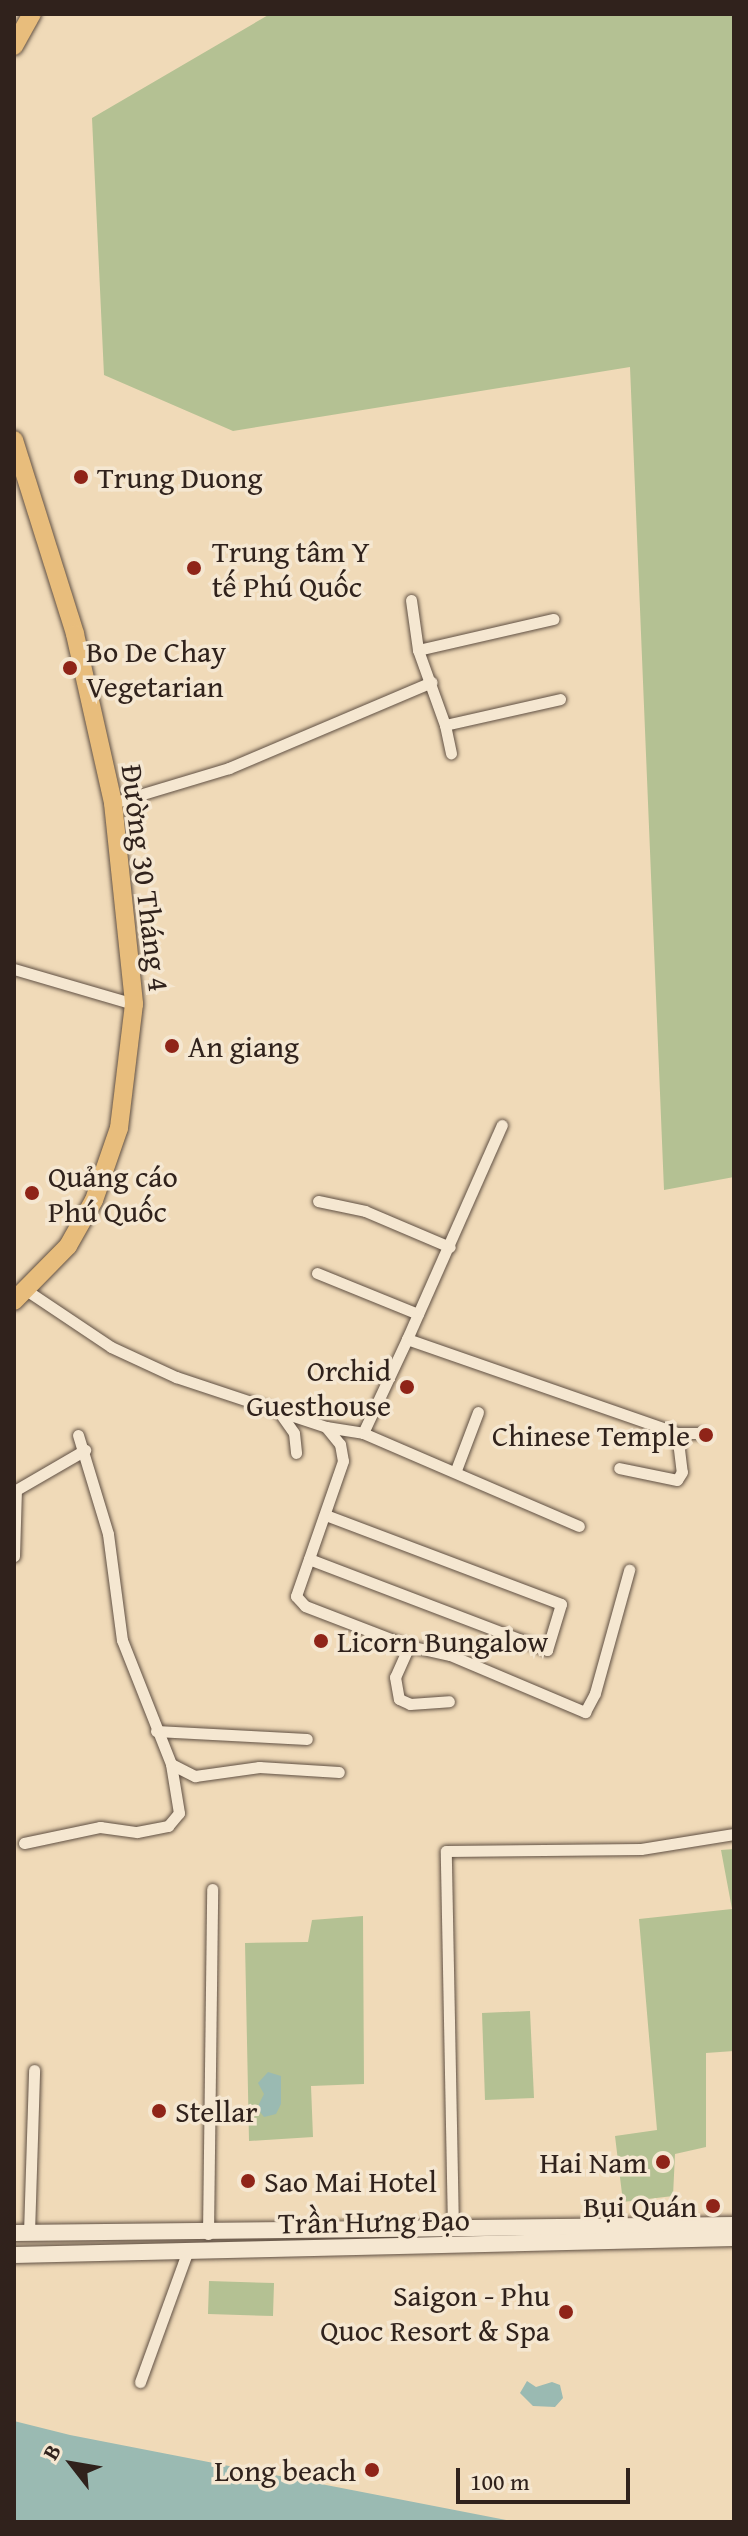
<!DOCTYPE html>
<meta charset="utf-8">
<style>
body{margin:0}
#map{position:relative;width:748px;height:2536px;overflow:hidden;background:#f0dab8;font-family:"Gentium Book Plus",serif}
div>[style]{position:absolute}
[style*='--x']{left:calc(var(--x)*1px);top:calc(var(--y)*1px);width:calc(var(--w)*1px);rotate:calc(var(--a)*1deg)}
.green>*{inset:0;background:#b4c193}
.water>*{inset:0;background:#9abab2}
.roads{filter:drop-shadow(0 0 2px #605043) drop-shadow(0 0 2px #605043)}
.minor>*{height:11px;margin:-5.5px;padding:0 5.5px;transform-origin:5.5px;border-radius:5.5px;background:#f5e7d1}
.secondary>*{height:16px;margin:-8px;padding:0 8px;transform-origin:8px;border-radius:8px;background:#f5e7d1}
.primary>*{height:18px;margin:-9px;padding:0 9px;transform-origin:9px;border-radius:9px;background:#e8bd7c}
.dots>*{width:22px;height:22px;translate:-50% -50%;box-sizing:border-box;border:4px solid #f5e7d1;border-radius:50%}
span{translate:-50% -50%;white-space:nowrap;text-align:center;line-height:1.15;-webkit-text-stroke:7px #f5e7d1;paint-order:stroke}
.poi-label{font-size:30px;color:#30221c}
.left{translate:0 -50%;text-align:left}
.right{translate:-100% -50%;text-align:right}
.street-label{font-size:30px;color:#30221c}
.frame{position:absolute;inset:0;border:16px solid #30221c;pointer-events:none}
.north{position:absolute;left:32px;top:2424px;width:80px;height:80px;-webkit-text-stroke:6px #f5e7d1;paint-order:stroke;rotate:301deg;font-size:22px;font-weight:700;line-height:32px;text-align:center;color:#30221c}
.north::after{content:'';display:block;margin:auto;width:28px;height:36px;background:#30221c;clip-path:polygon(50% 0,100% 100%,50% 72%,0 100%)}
.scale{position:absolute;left:456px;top:2468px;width:174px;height:36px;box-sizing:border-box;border:4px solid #30221c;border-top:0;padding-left:10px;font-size:24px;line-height:28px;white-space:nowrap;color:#30221c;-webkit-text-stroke:6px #f5e7d1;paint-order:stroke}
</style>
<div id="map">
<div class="green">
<i style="clip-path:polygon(270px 14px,734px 14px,734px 1177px,664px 1190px,630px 367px,233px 431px,104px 375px,92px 118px)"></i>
<i style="clip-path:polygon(734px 1849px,734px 2051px,706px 2053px,706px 2147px,675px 2154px,673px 2196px,623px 2202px,615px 2136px,657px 2130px,639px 1919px,732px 1909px,721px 1850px)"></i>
<i style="clip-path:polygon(363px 1916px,364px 2084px,311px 2086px,313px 2137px,249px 2141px,245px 1943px,308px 1942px,312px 1920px)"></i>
<i style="clip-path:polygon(530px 2011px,534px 2098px,485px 2100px,482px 2013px)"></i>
<i style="clip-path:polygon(209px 2281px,274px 2283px,273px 2316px,208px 2314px)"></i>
</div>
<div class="water">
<i style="clip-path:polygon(268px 2072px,281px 2076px,281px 2104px,276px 2114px,264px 2117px,257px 2108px,264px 2094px,258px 2083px)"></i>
<i style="clip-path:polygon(527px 2381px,536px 2387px,552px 2382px,560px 2385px,563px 2398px,555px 2407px,533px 2406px,520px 2393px)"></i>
<i style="clip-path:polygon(14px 2421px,70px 2435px,516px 2522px,14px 2522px)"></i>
</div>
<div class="roads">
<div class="minor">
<i style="--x:411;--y:600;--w:50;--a:82"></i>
<i style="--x:418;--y:650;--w:80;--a:70.2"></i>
<i style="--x:445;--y:725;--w:118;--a:-12.7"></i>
<i style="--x:418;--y:650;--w:139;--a:-12.9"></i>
<i style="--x:445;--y:725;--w:29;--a:78"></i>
<i style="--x:113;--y:803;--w:121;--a:-16.8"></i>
<i style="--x:229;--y:768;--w:220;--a:-23"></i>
<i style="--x:14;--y:969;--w:125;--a:16.3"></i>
<i style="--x:318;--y:1201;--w:48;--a:12"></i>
<i style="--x:365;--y:1211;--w:92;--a:23"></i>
<i style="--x:317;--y:1273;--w:109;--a:22.1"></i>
<i style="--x:26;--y:1290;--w:102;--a:33.8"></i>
<i style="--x:111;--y:1347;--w:72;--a:24.8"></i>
<i style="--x:176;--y:1377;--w:158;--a:18.4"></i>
<i style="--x:326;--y:1427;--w:37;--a:9"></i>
<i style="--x:363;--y:1433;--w:104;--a:-64.9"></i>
<i style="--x:407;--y:1339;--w:286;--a:19.2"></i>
<i style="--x:677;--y:1433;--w:39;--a:83"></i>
<i style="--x:682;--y:1472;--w:9;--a:122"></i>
<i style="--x:677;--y:1480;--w:59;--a:-168.3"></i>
<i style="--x:407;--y:1339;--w:234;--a:-66.1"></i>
<i style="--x:280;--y:1413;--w:24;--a:55"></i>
<i style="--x:294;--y:1433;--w:20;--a:84"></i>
<i style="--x:326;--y:1427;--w:22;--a:51"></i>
<i style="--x:340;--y:1444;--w:17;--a:80"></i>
<i style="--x:343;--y:1461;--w:143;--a:109.2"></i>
<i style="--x:296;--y:1596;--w:13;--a:48"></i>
<i style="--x:305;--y:1606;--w:111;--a:21"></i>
<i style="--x:409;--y:1646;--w:42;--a:12.4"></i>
<i style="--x:450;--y:1655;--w:147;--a:22.9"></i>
<i style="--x:585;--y:1712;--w:21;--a:-62"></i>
<i style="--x:595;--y:1693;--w:128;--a:-74.5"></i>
<i style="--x:363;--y:1433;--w:235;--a:23.3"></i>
<i style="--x:677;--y:1433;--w:25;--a:0"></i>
<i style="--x:78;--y:1435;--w:103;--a:73.1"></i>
<i style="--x:108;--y:1534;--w:107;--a:82.5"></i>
<i style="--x:122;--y:1640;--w:133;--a:68.4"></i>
<i style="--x:171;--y:1764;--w:27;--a:27"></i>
<i style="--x:195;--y:1776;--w:65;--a:-8"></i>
<i style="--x:259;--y:1767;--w:80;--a:3.6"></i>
<i style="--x:456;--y:1470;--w:62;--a:-69.2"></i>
<i style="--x:14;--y:1556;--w:66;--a:-88.3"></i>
<i style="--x:16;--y:1490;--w:80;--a:-30.1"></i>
<i style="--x:309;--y:1559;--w:255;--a:20.9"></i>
<i style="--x:547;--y:1650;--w:48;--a:-73.1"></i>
<i style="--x:561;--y:1604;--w:252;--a:-159.3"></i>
<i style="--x:409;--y:1646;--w:34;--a:114"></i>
<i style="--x:395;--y:1677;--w:22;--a:80"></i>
<i style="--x:399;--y:1699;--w:12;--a:24"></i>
<i style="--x:410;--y:1704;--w:39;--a:-4"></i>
<i style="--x:156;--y:1731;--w:151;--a:3"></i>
<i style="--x:24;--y:1843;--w:78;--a:-11.9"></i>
<i style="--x:100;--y:1827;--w:37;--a:8"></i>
<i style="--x:137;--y:1832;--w:32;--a:-11"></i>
<i style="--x:168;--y:1826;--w:17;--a:-50"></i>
<i style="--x:179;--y:1813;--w:50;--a:-99.3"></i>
<i style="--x:453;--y:2229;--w:378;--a:-91.1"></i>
<i style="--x:446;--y:1851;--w:195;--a:-0.6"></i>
<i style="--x:641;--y:1849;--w:94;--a:-9.2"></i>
<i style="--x:29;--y:2233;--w:163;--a:-88.2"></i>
<i style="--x:208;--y:2234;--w:345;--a:-89.3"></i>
<i style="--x:140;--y:2382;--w:137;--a:-70"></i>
</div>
<div class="secondary">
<i style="--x:14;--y:2233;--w:720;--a:-0.64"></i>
<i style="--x:14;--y:2255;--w:720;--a:-1.35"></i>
</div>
<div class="primary">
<i style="--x:14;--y:46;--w:37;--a:-61"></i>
<i style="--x:14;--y:440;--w:203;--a:72.5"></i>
<i style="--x:75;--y:634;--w:173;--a:77.3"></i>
<i style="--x:113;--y:803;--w:202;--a:84"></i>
<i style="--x:134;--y:1004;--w:125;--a:96.9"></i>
<i style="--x:119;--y:1128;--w:76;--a:109.1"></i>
<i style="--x:94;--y:1200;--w:53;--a:119.5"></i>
<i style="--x:68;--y:1246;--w:77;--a:134.5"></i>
</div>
</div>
<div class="dots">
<i style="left:81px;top:477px;background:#8f2418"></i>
<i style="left:194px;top:568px;background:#8f2418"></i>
<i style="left:70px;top:668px;background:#8f2418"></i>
<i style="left:172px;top:1046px;background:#8f2418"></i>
<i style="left:32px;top:1193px;background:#8f2418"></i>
<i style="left:407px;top:1387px;background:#8f2418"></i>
<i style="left:706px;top:1435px;background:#8f2418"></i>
<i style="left:321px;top:1641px;background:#8f2418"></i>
<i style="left:159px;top:2111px;background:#8f2418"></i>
<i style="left:663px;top:2162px;background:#8f2418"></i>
<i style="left:248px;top:2181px;background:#8f2418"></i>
<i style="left:713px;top:2206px;background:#8f2418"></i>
<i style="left:566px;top:2312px;background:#8f2418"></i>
<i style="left:372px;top:2470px;background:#8f2418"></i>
</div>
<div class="poi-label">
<span class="left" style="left:97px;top:477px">Trung Duong</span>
<span class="left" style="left:212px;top:568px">Trung tâm Y<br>tế Phú Quốc</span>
<span class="left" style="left:86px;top:668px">Bo De Chay<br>Vegetarian</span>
<span class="left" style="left:188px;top:1046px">An giang</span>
<span class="left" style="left:48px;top:1193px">Quảng cáo<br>Phú Quốc</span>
<span class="right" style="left:391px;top:1387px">Orchid<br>Guesthouse</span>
<span class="right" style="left:690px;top:1435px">Chinese Temple</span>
<span class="left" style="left:337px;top:1641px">Licorn Bungalow</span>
<span class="left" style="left:175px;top:2111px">Stellar</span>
<span class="right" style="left:647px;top:2162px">Hai Nam</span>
<span class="left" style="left:264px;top:2181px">Sao Mai Hotel</span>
<span class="right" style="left:697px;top:2206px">Bụi Quán</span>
<span class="right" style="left:550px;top:2312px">Saigon - Phu<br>Quoc Resort &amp; Spa</span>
<span class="right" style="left:356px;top:2470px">Long beach</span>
</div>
<div class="street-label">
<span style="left:146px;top:878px;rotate:83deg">Đường 30 Tháng 4</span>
<span style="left:374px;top:2221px;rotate:-1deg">Trần Hưng Đạo</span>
</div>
<div class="frame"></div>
<div class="north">B</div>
<div class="scale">100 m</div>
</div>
